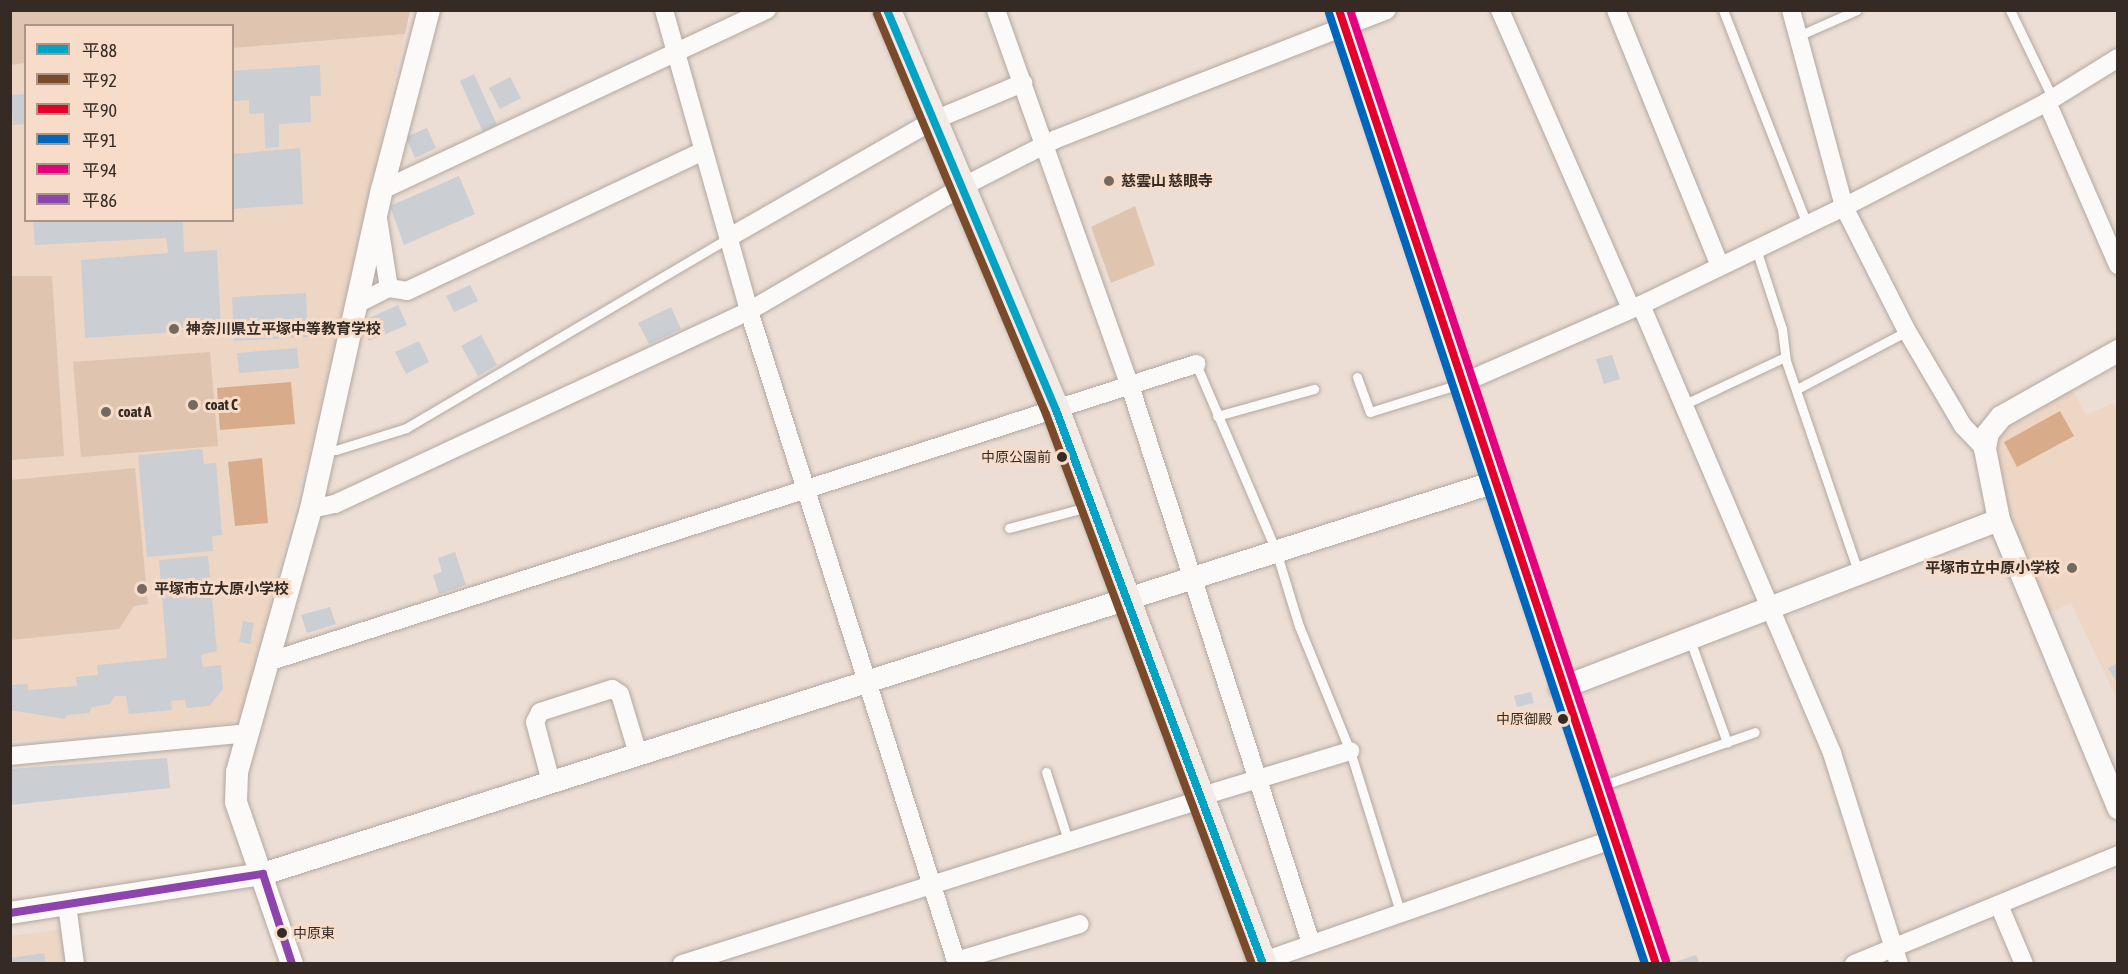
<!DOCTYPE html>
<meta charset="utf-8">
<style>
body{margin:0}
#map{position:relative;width:2128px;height:974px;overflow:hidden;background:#ecded4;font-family:"Asap Condensed","Noto Sans JP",sans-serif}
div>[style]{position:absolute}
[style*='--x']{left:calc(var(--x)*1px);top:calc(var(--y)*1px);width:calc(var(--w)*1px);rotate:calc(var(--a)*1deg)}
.built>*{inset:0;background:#eed6c4}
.green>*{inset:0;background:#dfc4b0}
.water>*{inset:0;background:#d8ac8a}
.building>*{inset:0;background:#cbced3}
.roads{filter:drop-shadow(0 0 2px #b2a8a0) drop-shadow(0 0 2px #b2a8a0)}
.service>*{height:9px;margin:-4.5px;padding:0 4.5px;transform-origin:4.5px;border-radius:4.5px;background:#fcfaf9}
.minor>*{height:18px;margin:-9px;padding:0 9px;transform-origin:9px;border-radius:9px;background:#fcfaf9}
.tertiary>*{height:22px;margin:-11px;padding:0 11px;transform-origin:11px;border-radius:11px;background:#fcfaf9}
.primary>*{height:27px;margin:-13.5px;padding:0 13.5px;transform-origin:13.5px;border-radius:13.5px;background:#f3ece6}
.bus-1>*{height:8px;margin:-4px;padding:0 4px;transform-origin:4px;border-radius:4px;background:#03a3c6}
.bus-2>*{height:8px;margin:-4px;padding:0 4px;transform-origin:4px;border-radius:4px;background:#7a4b2a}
.bus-3>*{height:8px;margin:-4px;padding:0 4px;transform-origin:4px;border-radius:4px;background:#e4002b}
.bus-4>*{height:8px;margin:-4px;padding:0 4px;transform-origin:4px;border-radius:4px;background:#0065bd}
.bus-5>*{height:8px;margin:-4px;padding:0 4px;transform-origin:4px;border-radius:4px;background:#e5007d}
.bus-6>*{height:8px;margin:-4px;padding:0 4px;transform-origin:4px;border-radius:4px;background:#8e44ad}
.dots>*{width:16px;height:16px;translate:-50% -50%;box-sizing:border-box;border:3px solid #f7ddc9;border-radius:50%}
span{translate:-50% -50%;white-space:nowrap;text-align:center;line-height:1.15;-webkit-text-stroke:6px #f7ddc9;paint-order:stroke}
.bus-label{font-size:14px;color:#352b24}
.right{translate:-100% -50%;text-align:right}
.left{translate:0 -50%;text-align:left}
.poi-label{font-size:15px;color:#352b24;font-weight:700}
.frame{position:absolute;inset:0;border:12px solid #352b24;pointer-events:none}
.legend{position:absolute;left:24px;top:24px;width:210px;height:198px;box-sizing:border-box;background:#f7ddc9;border:2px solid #a99687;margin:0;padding:8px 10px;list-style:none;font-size:18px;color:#352b24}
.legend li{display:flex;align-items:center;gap:12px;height:30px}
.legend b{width:30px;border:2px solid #a99687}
</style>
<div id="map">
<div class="built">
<i style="clip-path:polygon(405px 34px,313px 437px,242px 713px,231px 723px,11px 741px,10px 65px,25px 63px,26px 220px,232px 220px,233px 48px)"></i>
<i style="clip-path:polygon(2070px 386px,2086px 415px,2113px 403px,2118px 412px,2117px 699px,2071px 603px,2043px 616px,2013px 533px,1993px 451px,1996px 432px)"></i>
<i style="clip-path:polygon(63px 929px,66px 963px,11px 963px,10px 936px)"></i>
</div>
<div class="green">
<i style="clip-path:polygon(11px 10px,410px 10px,410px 11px,405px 34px,233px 48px,232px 26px,26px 26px,25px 63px,11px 65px)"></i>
<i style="clip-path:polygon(1135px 206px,1155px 265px,1111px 283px,1091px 227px)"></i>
<i style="clip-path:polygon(11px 276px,52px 276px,64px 456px,11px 460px)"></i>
<i style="clip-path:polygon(210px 352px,218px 446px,81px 457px,73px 362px)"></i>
<i style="clip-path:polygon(135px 468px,148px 604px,134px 606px,119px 629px,11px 640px,11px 480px)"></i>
</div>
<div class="water">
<i style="clip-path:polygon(291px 382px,295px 424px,220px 430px,217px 388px)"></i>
<i style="clip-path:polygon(2060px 411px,2074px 436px,2017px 467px,2004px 442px)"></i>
<i style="clip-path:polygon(262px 458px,268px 523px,235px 526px,228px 462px)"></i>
</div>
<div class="building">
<i style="clip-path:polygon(320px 65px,321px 96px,310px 96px,311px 122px,279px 124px,279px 147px,265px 148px,264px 113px,249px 114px,249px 100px,232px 101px,232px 71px)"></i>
<i style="clip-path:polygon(474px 74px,497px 125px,483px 132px,460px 81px)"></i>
<i style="clip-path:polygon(510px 77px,521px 98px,500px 109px,489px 88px)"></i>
<i style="clip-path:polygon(26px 94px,26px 124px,13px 125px,11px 95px)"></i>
<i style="clip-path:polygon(427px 128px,436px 148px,415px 158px,406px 137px)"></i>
<i style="clip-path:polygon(300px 148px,303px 204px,232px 209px,232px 154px)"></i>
<i style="clip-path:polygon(459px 176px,475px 214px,404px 245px,390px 206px)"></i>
<i style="clip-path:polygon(33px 220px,183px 220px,184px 252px,217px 250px,221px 329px,85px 338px,81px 260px,168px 253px,166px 238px,35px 245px)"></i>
<i style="clip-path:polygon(470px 285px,478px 301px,454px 312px,446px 296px)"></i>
<i style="clip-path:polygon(306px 293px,308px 337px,234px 341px,232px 297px)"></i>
<i style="clip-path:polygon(398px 305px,407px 325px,369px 341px,360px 322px)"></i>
<i style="clip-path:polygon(671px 307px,681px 329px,649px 344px,638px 323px)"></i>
<i style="clip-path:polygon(481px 335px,497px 365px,478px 376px,461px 346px)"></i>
<i style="clip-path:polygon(419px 341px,429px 362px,406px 374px,395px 352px)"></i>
<i style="clip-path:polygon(297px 348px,299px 368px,239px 373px,237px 353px)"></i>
<i style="clip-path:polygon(1612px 355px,1620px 379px,1604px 384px,1596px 359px)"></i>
<i style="clip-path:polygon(202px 449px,204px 464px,216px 463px,222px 535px,212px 536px,213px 551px,147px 557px,138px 455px)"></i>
<i style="clip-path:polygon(455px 552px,466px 585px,439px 594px,433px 575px,442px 572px,438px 558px)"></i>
<i style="clip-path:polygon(208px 556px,217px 651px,201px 655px,203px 667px,221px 665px,223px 689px,209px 706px,186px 708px,185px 700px,171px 701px,172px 710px,129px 714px,126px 696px,115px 696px,110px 704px,92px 707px,89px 713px,67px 715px,65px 719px,10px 710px,10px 685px,28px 684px,28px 690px,77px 686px,76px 677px,98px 675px,97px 665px,167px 658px,159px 560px)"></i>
<i style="clip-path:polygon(330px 607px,336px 624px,307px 633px,301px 615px)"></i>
<i style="clip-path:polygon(243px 621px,254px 623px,250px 644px,239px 642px)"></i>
<i style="clip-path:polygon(2118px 663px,2118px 685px,2108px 668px)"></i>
<i style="clip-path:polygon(1531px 692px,1534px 703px,1517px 707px,1514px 696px)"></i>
<i style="clip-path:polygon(167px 758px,170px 788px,10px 805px,10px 769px)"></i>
<i style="clip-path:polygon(44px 953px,46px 964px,10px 964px,10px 958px)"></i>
<i style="clip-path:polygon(1696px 955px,1700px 964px,1673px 964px,1672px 963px)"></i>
</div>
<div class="roads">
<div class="service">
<i style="--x:1723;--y:10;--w:230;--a:68.6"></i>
<i style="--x:2010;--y:10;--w:99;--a:64.2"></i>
<i style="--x:1798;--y:36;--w:64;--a:-23.8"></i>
<i style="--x:1756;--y:249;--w:84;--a:72"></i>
<i style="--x:1782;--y:329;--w:32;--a:83"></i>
<i style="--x:1786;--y:361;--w:225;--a:71.1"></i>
<i style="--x:1196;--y:364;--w:203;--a:66.8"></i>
<i style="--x:1276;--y:551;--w:78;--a:73"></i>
<i style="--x:1299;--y:626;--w:135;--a:67.8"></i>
<i style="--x:1350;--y:751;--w:169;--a:72.7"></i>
<i style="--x:1357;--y:377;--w:37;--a:70"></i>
<i style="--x:1370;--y:412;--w:97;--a:-17.3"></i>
<i style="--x:1797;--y:389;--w:124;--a:-27.8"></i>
<i style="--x:1685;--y:404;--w:110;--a:-25.2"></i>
<i style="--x:1217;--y:416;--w:101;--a:-15.6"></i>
<i style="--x:324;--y:449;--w:12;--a:5"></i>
<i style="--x:336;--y:450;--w:73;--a:-17.4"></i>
<i style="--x:406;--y:428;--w:374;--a:-30.5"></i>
<i style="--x:1009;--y:528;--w:85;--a:-15"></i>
<i style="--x:1690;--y:640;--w:109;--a:70.1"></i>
<i style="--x:1046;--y:772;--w:71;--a:72.1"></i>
<i style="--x:1598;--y:787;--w:166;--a:-19.3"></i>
</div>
<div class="minor">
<i style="--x:664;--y:10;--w:313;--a:74.2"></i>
<i style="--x:749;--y:311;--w:685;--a:72.33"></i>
<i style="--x:996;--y:10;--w:399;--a:70.4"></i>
<i style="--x:1130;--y:386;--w:586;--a:72"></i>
<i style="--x:1500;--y:10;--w:326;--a:66.3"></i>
<i style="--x:1616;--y:10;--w:276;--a:67.9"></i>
<i style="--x:1791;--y:10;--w:204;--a:74.9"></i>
<i style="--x:1844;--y:207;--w:139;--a:63.1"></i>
<i style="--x:1907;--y:331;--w:110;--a:59.5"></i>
<i style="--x:1963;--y:426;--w:32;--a:46"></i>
<i style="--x:2047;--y:102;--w:178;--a:66.5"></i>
<i style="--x:382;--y:190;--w:425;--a:-25.1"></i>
<i style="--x:378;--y:219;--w:70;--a:80.9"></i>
<i style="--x:728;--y:238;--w:235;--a:-29.8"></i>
<i style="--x:932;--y:121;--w:99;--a:-22.7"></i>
<i style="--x:355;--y:305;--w:38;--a:-27"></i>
<i style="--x:389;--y:288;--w:18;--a:9"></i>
<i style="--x:407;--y:291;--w:327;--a:-25.3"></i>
<i style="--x:1641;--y:305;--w:487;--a:66.9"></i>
<i style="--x:1832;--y:753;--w:221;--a:72.4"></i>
<i style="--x:1465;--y:382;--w:192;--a:-23.6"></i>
<i style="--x:1641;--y:305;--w:225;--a:-25.8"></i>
<i style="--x:1844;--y:207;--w:229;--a:-27.3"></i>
<i style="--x:2047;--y:102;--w:84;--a:-31.8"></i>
<i style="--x:311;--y:509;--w:25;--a:-12"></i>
<i style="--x:335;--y:504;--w:457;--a:-25"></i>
<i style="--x:749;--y:311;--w:244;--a:-30.2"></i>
<i style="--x:960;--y:188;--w:108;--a:-27"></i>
<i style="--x:1056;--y:139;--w:355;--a:-21.3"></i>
<i style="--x:271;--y:661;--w:972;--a:-17.8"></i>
<i style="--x:10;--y:756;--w:239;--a:-5.5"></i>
<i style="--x:551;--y:782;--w:62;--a:-104.9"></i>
<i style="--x:535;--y:722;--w:11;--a:-63"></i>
<i style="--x:540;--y:712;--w:76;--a:-17.7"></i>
<i style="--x:612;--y:689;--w:9;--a:32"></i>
<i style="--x:620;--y:694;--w:63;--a:73.3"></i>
<i style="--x:1202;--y:796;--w:155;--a:-16.9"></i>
<i style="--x:67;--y:905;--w:60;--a:82.3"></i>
<i style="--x:1999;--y:905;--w:64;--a:67"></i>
<i style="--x:956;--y:961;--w:129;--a:-16.6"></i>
<i style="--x:682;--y:964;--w:547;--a:-17.57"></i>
<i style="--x:1255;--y:964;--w:378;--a:-19.2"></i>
<i style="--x:1854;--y:964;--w:286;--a:-22.4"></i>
</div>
<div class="tertiary">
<i style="--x:1339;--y:10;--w:1005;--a:71.62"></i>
<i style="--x:2118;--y:351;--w:134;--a:150.6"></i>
<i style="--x:2001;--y:417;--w:21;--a:129"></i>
<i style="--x:1988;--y:433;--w:16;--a:101"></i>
<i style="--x:1985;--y:449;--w:72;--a:78.8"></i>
<i style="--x:1999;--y:520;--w:312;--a:67.5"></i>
<i style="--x:1561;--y:688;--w:469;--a:-21"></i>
<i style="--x:10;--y:913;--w:256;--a:-8.8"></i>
<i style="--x:263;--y:874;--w:1296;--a:-17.65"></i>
<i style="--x:292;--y:964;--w:171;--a:-109.1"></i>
<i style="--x:236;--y:802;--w:30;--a:-88"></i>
<i style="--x:237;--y:772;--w:273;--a:-74.3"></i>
<i style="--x:311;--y:509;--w:327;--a:-77.5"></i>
<i style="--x:382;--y:190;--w:186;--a:-75.4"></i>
</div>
<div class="primary">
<i style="--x:887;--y:10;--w:434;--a:67.1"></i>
<i style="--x:1056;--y:410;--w:591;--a:69.51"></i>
</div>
</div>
<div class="bus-1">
<i style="--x:887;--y:10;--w:434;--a:67.1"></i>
<i style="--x:1056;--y:410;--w:591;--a:69.51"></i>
</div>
<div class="bus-2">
<i style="--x:877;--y:14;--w:434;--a:67.1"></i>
<i style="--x:1046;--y:414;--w:587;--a:69.47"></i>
</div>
<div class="bus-3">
<i style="--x:1339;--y:10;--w:1005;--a:71.62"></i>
</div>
<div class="bus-4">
<i style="--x:1329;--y:13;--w:1002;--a:71.62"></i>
</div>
<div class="bus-5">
<i style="--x:1350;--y:10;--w:1002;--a:71.62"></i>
</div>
<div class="bus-6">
<i style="--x:263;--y:874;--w:95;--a:72.1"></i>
<i style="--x:10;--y:913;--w:256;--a:-8.8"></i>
</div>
<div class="dots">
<i style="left:1109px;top:181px;background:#756a62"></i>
<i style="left:174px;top:329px;background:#756a62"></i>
<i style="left:193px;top:405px;background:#756a62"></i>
<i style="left:106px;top:412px;background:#756a62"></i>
<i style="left:1062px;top:457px;background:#352b24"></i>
<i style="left:2072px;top:568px;background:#756a62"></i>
<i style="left:142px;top:589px;background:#756a62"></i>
<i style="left:1563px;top:719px;background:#352b24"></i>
<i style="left:282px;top:933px;background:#352b24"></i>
</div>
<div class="bus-label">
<span class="right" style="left:1051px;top:457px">中原公園前</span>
<span class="right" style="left:1552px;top:719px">中原御殿</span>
<span class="left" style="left:293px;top:933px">中原東</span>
</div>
<div class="poi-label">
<span class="left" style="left:1121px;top:181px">慈雲山 慈眼寺</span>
<span class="left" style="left:186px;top:329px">神奈川県立平塚中等教育学校</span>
<span class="left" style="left:205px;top:405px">coat C</span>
<span class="left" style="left:118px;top:412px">coat A</span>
<span class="right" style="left:2060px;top:568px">平塚市立中原小学校</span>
<span class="left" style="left:154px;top:589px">平塚市立大原小学校</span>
</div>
<div class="frame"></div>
<ul class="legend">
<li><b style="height:8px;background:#03a3c6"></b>平88</li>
<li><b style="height:8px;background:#7a4b2a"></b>平92</li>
<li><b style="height:8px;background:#e4002b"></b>平90</li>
<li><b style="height:8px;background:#0065bd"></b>平91</li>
<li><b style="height:8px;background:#e5007d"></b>平94</li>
<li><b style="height:8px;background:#8e44ad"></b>平86</li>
</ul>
</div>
